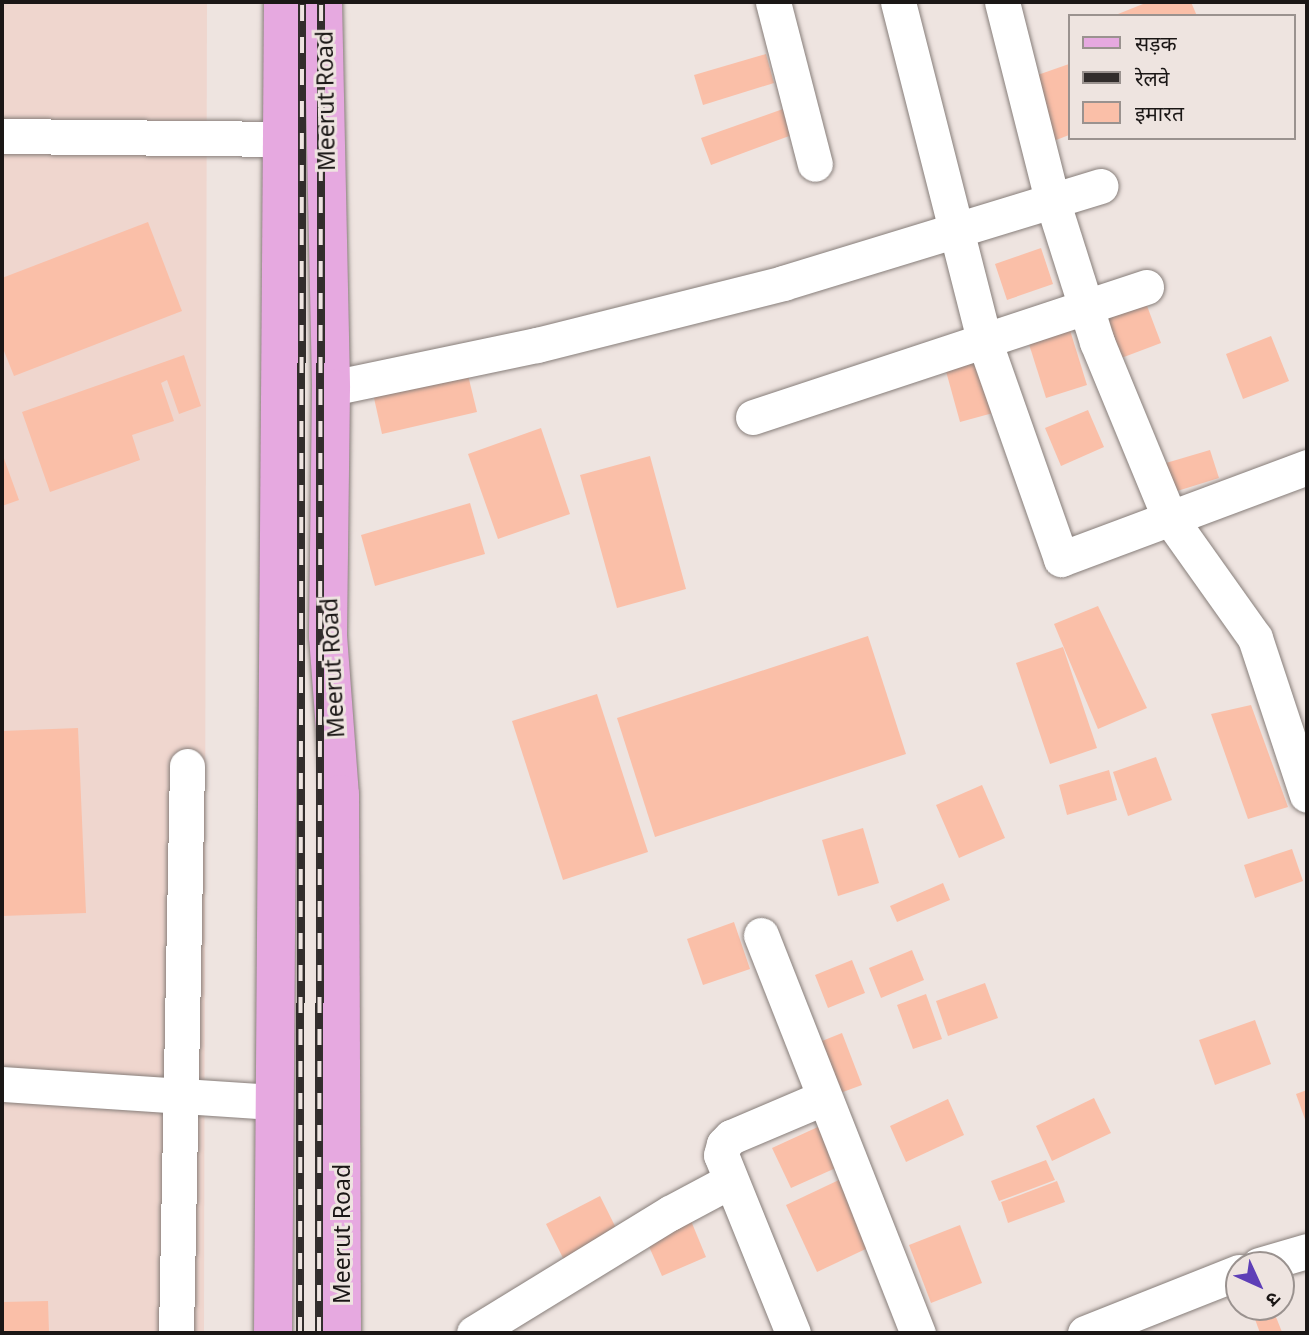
<!DOCTYPE html>
<meta charset="utf-8">
<style>
body{margin:0}
#map{position:relative;width:1309px;height:1335px;overflow:hidden;background:#eee4e0;font-family:"Noto Sans","Noto Sans Devanagari",sans-serif}
div>[style]{position:absolute}
[style*='--x']{left:calc(var(--x)*1px);top:calc(var(--y)*1px);width:calc(var(--w)*1px);rotate:calc(var(--a)*1deg)}
.industrial>*{inset:0;background:#efd6ce}
.building>*{inset:0;background:#fabfa8}
.roads{filter:drop-shadow(0 0 2px #877e7a) drop-shadow(0 0 2px #877e7a)}
.minor>*{height:35px;margin:-17.5px;padding:0 17.5px;transform-origin:17.5px;border-radius:17.5px;background:#fff}
.major>*{height:38px;margin:-19px;padding:0 19px;transform-origin:19px;border-radius:19px;background:#e6a9e0}
.rail>*{height:8px;margin-top:-4px;transform-origin:0;background:repeating-linear-gradient(90deg,#eee4e0 0 16px,#322d2c 0 32px);box-sizing:border-box;border-block:2px solid #322d2c}
span{translate:-50% -50%;white-space:nowrap;text-align:center;line-height:1.15;-webkit-text-stroke:6px #eee4e0;paint-order:stroke}
.street-label{font-size:23px;color:#1b1716}
.frame{position:absolute;inset:0;border:4px solid #1b1716;pointer-events:none}
.legend{position:absolute;left:1068px;top:14px;width:228px;height:126px;box-sizing:border-box;background:#eee4e0;border:2px solid #9a928f;margin:0;padding:9px 12px;list-style:none;font-size:21px;color:#1b1716}
.legend li{display:flex;align-items:center;gap:14px;height:35px}
.legend b{width:35px;border:2px solid #9a928f}
.north{position:absolute;left:1225px;top:1251px;width:70px;height:70px;box-sizing:border-box;background:#eee4e0;border:2px solid #9a928f;border-radius:50%;rotate:135deg;font-size:19px;font-weight:700;line-height:28px;text-align:center;color:#1b1716}
.north::after{content:'';display:block;margin:auto;width:24px;height:32px;background:#5e3fb7;clip-path:polygon(50% 0,100% 100%,50% 72%,0 100%)}
</style>
<div id="map">
<div class="industrial">
<i style="clip-path:polygon(2px 2px,207px 2px,204px 1333px,2px 1333px)"></i>
</div>
<div class="building">
<i style="clip-path:polygon(1148px 2px,1191px 2px,1197px 16px,1113px 16px)"></i>
<i style="clip-path:polygon(766px 54px,774px 83px,703px 105px,694px 75px)"></i>
<i style="clip-path:polygon(1069px 64px,1069px 135px,1051px 142px,1029px 78px)"></i>
<i style="clip-path:polygon(783px 109px,792px 135px,711px 165px,701px 138px)"></i>
<i style="clip-path:polygon(148px 222px,182px 311px,14px 376px,2px 346px,2px 278px)"></i>
<i style="clip-path:polygon(1041px 248px,1053px 284px,1007px 300px,995px 264px)"></i>
<i style="clip-path:polygon(1144px 298px,1161px 343px,1116px 360px,1099px 315px)"></i>
<i style="clip-path:polygon(1069px 327px,1087px 385px,1046px 398px,1028px 341px)"></i>
<i style="clip-path:polygon(1271px 336px,1289px 381px,1243px 399px,1226px 354px)"></i>
<i style="clip-path:polygon(184px 355px,201px 406px,179px 414px,167px 380px,161px 383px,174px 421px,132px 435px,140px 460px,50px 492px,22px 412px)"></i>
<i style="clip-path:polygon(976px 355px,993px 413px,960px 422px,944px 364px)"></i>
<i style="clip-path:polygon(466px 367px,477px 412px,382px 434px,372px 389px)"></i>
<i style="clip-path:polygon(1088px 410px,1104px 447px,1061px 466px,1045px 428px)"></i>
<i style="clip-path:polygon(541px 428px,570px 514px,498px 539px,468px 454px)"></i>
<i style="clip-path:polygon(1210px 450px,1219px 478px,1174px 492px,1166px 463px)"></i>
<i style="clip-path:polygon(2px 453px,19px 500px,2px 506px)"></i>
<i style="clip-path:polygon(650px 456px,686px 589px,617px 608px,580px 475px)"></i>
<i style="clip-path:polygon(470px 503px,485px 554px,375px 586px,361px 535px)"></i>
<i style="clip-path:polygon(1098px 606px,1147px 708px,1098px 729px,1054px 624px)"></i>
<i style="clip-path:polygon(868px 636px,906px 754px,655px 837px,617px 718px)"></i>
<i style="clip-path:polygon(1063px 647px,1097px 748px,1050px 764px,1016px 663px)"></i>
<i style="clip-path:polygon(597px 694px,648px 852px,563px 880px,512px 721px)"></i>
<i style="clip-path:polygon(1251px 705px,1288px 807px,1248px 819px,1211px 714px)"></i>
<i style="clip-path:polygon(78px 728px,86px 913px,2px 916px,2px 731px)"></i>
<i style="clip-path:polygon(1156px 757px,1172px 800px,1128px 816px,1113px 772px)"></i>
<i style="clip-path:polygon(1109px 770px,1117px 800px,1067px 815px,1059px 785px)"></i>
<i style="clip-path:polygon(982px 785px,1005px 838px,959px 858px,936px 805px)"></i>
<i style="clip-path:polygon(863px 828px,879px 883px,838px 896px,822px 840px)"></i>
<i style="clip-path:polygon(1292px 849px,1303px 881px,1255px 898px,1244px 865px)"></i>
<i style="clip-path:polygon(943px 883px,950px 900px,897px 922px,890px 906px)"></i>
<i style="clip-path:polygon(734px 922px,750px 969px,703px 985px,687px 939px)"></i>
<i style="clip-path:polygon(912px 950px,924px 980px,881px 998px,869px 968px)"></i>
<i style="clip-path:polygon(852px 960px,865px 993px,828px 1008px,815px 975px)"></i>
<i style="clip-path:polygon(985px 983px,998px 1018px,948px 1036px,936px 1001px)"></i>
<i style="clip-path:polygon(926px 994px,942px 1039px,913px 1049px,897px 1005px)"></i>
<i style="clip-path:polygon(1255px 1020px,1271px 1064px,1215px 1085px,1199px 1040px)"></i>
<i style="clip-path:polygon(842px 1033px,862px 1085px,832px 1096px,812px 1045px)"></i>
<i style="clip-path:polygon(1307px 1090px,1307px 1125px,1296px 1094px)"></i>
<i style="clip-path:polygon(1094px 1098px,1111px 1133px,1052px 1161px,1036px 1126px)"></i>
<i style="clip-path:polygon(948px 1099px,964px 1135px,906px 1162px,890px 1126px)"></i>
<i style="clip-path:polygon(820px 1126px,838px 1167px,791px 1188px,772px 1148px)"></i>
<i style="clip-path:polygon(1046px 1160px,1055px 1180px,999px 1201px,991px 1181px)"></i>
<i style="clip-path:polygon(841px 1179px,872px 1246px,817px 1272px,786px 1205px)"></i>
<i style="clip-path:polygon(1057px 1181px,1065px 1202px,1008px 1223px,1001px 1202px)"></i>
<i style="clip-path:polygon(600px 1196px,620px 1236px,566px 1264px,546px 1224px)"></i>
<i style="clip-path:polygon(689px 1216px,706px 1257px,662px 1276px,644px 1235px)"></i>
<i style="clip-path:polygon(960px 1225px,982px 1283px,931px 1303px,909px 1245px)"></i>
<i style="clip-path:polygon(48px 1301px,49px 1333px,2px 1333px,2px 1302px)"></i>
<i style="clip-path:polygon(1262px 1307px,1272px 1307px,1282px 1332px,1260px 1333px,1252px 1311px)"></i>
</div>
<div class="roads">
<div class="minor">
<i style="--x:773;--y:2;--w:167;--a:75.5"></i>
<i style="--x:898;--y:2;--w:352;--a:75.7"></i>
<i style="--x:985;--y:343;--w:229;--a:70.6"></i>
<i style="--x:1061;--y:559;--w:263;--a:-20.5"></i>
<i style="--x:1002;--y:2;--w:204;--a:75.8"></i>
<i style="--x:1052;--y:200;--w:149;--a:72.4"></i>
<i style="--x:1097;--y:342;--w:189;--a:67.6"></i>
<i style="--x:1169;--y:517;--w:148;--a:54.6"></i>
<i style="--x:1255;--y:638;--w:165;--a:71.7"></i>
<i style="--x:2;--y:136;--w:279;--a:0.6"></i>
<i style="--x:331;--y:388;--w:210;--a:-11.8"></i>
<i style="--x:537;--y:345;--w:254;--a:-14.1"></i>
<i style="--x:783;--y:283;--w:332;--a:-17"></i>
<i style="--x:753;--y:417;--w:414;--a:-18.3"></i>
<i style="--x:761;--y:935;--w:428;--a:68.5"></i>
<i style="--x:2;--y:1084;--w:273;--a:3.8"></i>
<i style="--x:1259;--y:1265;--w:50;--a:-16.3"></i>
<i style="--x:176;--y:1333;--w:567;--a:-88.89"></i>
<i style="--x:474;--y:1333;--w:230;--a:-31.5"></i>
<i style="--x:670;--y:1213;--w:68;--a:-28.1"></i>
<i style="--x:793;--y:1333;--w:192;--a:-112"></i>
<i style="--x:721;--y:1155;--w:11;--a:-75"></i>
<i style="--x:724;--y:1144;--w:10;--a:-45"></i>
<i style="--x:731;--y:1137;--w:100;--a:-23"></i>
<i style="--x:1085;--y:1333;--w:166;--a:-21.6"></i>
</div>
<div class="major">
<i style="--x:323;--y:2;--w:386;--a:88.8"></i>
<i style="--x:331;--y:388;--w:248;--a:90.7"></i>
<i style="--x:328;--y:636;--w:158;--a:85.7"></i>
<i style="--x:340;--y:794;--w:539;--a:89.79"></i>
<i style="--x:273;--y:1333;--w:1331;--a:-89.57"></i>
</div>
</div>
<div class="rail">
<i style="--x:300;--y:1333;--w:1331;--a:-89.91"></i>
<i style="--x:319;--y:1333;--w:1331;--a:-89.91"></i>
</div>
<div class="street-label">
<span style="left:325px;top:101px;rotate:-91deg">Meerut Road</span>
<span style="left:332px;top:668px;rotate:-93deg">Meerut Road</span>
<span style="left:341px;top:1234px;rotate:-90deg">Meerut Road</span>
</div>
<div class="frame"></div>
<ul class="legend">
<li><b style="height:9px;background:#e6a9e0"></b>सड़क</li>
<li><b style="height:9px;background:#322d2c"></b>रेलवे</li>
<li><b style="height:19px;background:#fabfa8"></b>इमारत</li>
</ul>
<div class="north">उ</div>
</div>
